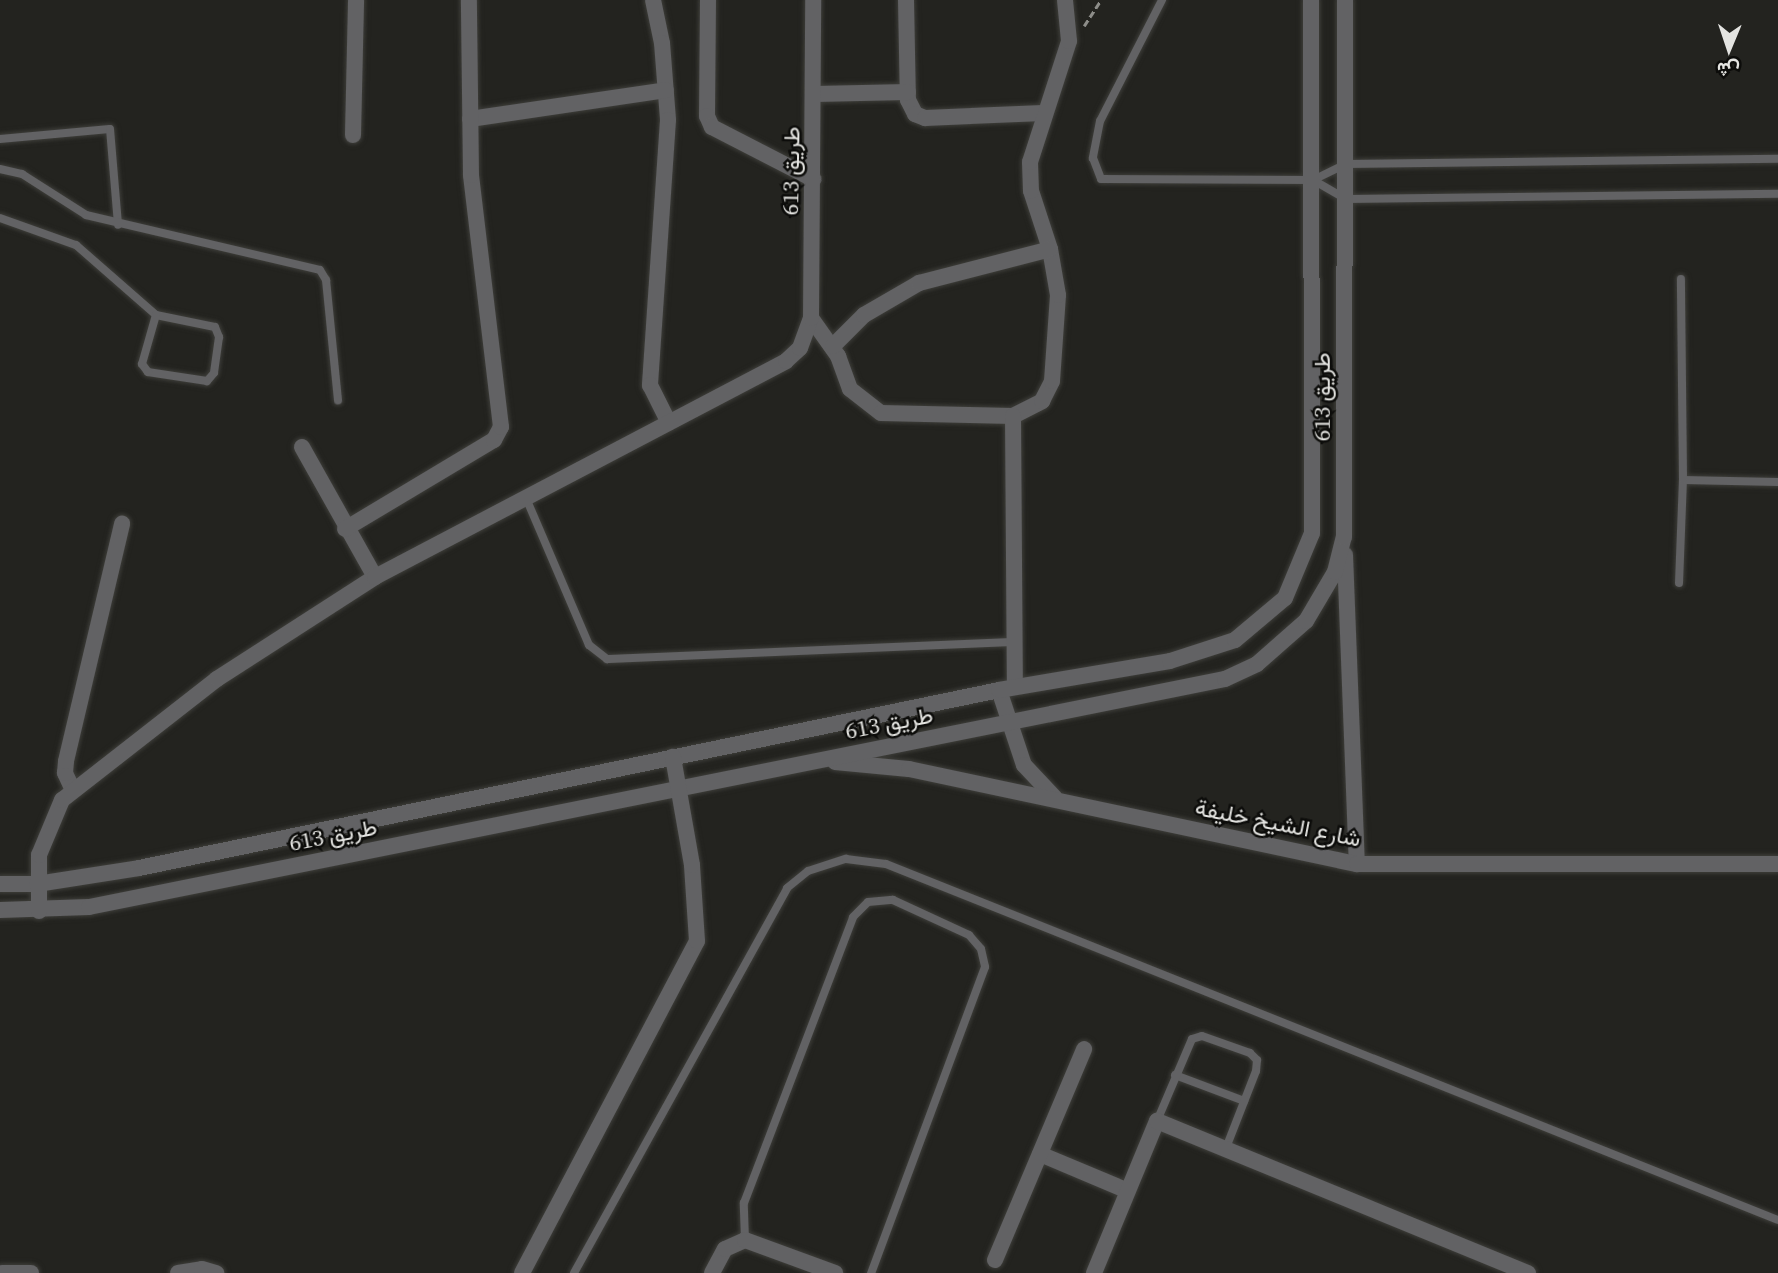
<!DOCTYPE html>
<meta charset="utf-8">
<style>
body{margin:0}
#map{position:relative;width:1778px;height:1273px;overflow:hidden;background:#23231f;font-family:"Source Serif 4",Vazirmatn,serif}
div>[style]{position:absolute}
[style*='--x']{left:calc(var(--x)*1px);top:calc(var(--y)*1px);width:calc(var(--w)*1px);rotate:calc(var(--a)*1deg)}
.path>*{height:2.5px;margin-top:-1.25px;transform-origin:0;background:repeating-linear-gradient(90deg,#8d8d89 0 7px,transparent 0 10.5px)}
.roads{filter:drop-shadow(0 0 2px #3e3e3a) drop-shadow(0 0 2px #3e3e3a)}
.lane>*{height:8px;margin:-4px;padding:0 4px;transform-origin:4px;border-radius:4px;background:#626264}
.street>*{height:16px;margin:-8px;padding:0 8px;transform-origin:8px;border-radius:8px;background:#626264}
span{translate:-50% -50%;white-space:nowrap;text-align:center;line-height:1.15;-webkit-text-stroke:5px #0c0c0a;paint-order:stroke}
.street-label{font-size:23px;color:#e4e4e1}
.north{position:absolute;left:1694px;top:14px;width:70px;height:70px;-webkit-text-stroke:5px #0c0c0a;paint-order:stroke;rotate:182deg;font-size:19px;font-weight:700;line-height:28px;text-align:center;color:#e4e4e1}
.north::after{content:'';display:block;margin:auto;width:24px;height:32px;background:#e4e4e1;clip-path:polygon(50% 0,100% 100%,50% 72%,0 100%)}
</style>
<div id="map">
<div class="path">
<i style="--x:1084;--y:26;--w:31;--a:-57"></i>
</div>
<div class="roads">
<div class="lane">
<i style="--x:1162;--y:0;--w:136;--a:117.1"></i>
<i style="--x:1100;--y:121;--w:38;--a:101"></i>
<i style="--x:1093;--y:158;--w:22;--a:69"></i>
<i style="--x:1101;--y:179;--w:212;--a:0.3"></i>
<i style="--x:1313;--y:180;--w:37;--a:-26"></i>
<i style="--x:1346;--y:164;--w:432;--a:-0.7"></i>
<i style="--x:0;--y:139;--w:110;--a:-5.2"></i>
<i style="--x:110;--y:129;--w:96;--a:85.2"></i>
<i style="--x:0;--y:169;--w:23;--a:13"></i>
<i style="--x:22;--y:174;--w:76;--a:32.6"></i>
<i style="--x:86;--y:215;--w:240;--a:13.2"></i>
<i style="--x:320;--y:270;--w:12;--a:59"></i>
<i style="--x:326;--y:280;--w:121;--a:84.3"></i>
<i style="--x:1313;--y:180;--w:38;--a:30"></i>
<i style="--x:1346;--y:199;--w:432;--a:-0.7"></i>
<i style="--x:0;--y:218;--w:81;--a:19.6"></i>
<i style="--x:76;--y:245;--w:106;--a:41.2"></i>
<i style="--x:156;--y:315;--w:60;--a:11.5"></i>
<i style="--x:215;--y:327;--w:11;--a:68"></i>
<i style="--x:219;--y:337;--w:36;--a:98"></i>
<i style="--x:214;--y:373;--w:11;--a:131"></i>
<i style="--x:207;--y:381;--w:60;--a:-171.3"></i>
<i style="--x:148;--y:372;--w:10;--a:-127"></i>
<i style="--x:142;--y:364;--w:51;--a:-74.1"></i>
<i style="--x:1683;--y:480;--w:95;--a:1.2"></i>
<i style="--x:526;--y:498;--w:160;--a:66.8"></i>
<i style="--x:589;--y:645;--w:23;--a:38"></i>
<i style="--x:607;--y:659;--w:407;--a:-2.4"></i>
<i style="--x:1679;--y:583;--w:103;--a:-87.8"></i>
<i style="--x:1683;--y:480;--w:201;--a:-90.6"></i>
<i style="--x:1175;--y:1075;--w:74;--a:20.6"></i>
<i style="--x:1157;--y:1121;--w:89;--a:-66.9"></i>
<i style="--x:1192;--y:1039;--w:10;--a:-17"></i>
<i style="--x:1202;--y:1036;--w:51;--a:19.5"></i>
<i style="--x:1250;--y:1053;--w:10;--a:45"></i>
<i style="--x:1257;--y:1060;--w:11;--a:95"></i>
<i style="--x:1256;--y:1071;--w:83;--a:111.3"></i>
<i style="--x:745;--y:1240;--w:37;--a:-92"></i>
<i style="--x:744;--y:1203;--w:306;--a:-69.1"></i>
<i style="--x:853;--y:917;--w:21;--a:-45"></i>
<i style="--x:868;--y:902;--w:25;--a:-5"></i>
<i style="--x:893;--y:900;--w:84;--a:24.7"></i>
<i style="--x:969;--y:935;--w:18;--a:49"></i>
<i style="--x:981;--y:949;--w:18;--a:77"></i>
<i style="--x:985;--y:967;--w:327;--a:110.4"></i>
<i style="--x:574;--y:1273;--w:440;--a:-61"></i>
<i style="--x:787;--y:888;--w:27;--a:-39"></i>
<i style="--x:808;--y:871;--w:40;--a:-18"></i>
<i style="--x:846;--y:859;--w:40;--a:7.1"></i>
<i style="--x:886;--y:864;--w:960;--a:21.76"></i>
</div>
<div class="street">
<i style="--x:653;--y:0;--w:44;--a:78.2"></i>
<i style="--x:662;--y:43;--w:77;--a:85.5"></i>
<i style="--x:668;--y:120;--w:266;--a:93.9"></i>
<i style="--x:650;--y:385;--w:42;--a:63.4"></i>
<i style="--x:708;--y:0;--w:116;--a:90.5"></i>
<i style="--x:707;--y:116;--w:12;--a:66"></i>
<i style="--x:712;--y:127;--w:114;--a:27.2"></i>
<i style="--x:906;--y:0;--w:100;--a:88.9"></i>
<i style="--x:908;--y:100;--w:16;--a:63"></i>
<i style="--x:915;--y:114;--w:11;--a:22"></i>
<i style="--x:925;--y:118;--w:118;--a:-2.4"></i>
<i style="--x:815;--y:94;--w:93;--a:-1.2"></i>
<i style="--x:470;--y:119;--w:198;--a:-8.4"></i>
<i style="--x:353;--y:135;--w:135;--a:-88.7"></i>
<i style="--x:811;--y:318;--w:47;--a:54.6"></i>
<i style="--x:838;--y:356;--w:35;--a:70"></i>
<i style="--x:850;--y:389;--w:39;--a:38"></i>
<i style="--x:881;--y:413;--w:132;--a:1.3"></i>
<i style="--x:1013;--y:416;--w:33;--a:-27"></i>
<i style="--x:1042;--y:401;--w:22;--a:-63"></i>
<i style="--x:1052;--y:381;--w:86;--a:-86"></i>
<i style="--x:1058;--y:295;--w:47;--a:-99.9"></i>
<i style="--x:1050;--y:249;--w:61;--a:-108.1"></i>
<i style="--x:1031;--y:191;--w:29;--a:-92"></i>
<i style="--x:1030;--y:162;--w:127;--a:-72.1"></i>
<i style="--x:1069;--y:41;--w:41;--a:-95.6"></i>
<i style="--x:833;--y:346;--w:44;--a:-45"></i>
<i style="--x:864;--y:315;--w:64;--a:-30.2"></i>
<i style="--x:919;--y:283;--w:135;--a:-14.5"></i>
<i style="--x:1013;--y:416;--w:271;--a:89.6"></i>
<i style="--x:302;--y:447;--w:149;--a:60.7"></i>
<i style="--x:345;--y:529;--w:174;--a:-30.9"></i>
<i style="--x:494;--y:440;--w:15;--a:-62"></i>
<i style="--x:501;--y:427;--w:254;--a:-96.8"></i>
<i style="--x:471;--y:175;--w:175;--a:-90.7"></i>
<i style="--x:1345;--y:555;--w:309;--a:87.8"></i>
<i style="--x:999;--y:690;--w:79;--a:71.6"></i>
<i style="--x:1024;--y:765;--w:45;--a:46.8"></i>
<i style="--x:835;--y:762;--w:74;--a:5.4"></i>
<i style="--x:909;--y:769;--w:458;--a:12"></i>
<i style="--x:1357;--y:864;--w:421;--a:0"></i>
<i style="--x:72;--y:788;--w:17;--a:-115"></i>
<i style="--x:65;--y:773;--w:12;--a:-85"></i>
<i style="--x:66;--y:761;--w:244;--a:-76.7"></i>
<i style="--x:0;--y:884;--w:37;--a:0"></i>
<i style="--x:37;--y:884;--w:103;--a:-8.9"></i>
<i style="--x:139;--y:868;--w:878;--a:-11.69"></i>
<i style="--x:999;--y:690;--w:173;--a:-9.6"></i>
<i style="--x:1170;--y:661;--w:68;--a:-17.9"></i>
<i style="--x:1235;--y:640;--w:65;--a:-40"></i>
<i style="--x:1285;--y:598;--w:70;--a:-67.4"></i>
<i style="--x:1312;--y:533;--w:533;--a:-90.11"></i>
<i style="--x:0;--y:910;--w:89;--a:-1.9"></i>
<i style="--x:89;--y:907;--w:1159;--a:-11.35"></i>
<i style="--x:1225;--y:679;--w:35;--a:-25"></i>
<i style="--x:1257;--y:664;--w:65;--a:-41.3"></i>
<i style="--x:1306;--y:621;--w:57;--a:-59.4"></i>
<i style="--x:1335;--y:572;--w:36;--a:-76"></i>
<i style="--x:1344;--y:537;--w:537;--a:-89.89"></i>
<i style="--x:39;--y:911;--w:56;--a:-90"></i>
<i style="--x:39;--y:855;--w:60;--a:-67.3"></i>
<i style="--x:62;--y:800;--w:197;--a:-38"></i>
<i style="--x:217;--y:679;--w:188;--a:-32.8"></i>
<i style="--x:375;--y:577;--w:464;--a:-27.7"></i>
<i style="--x:786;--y:361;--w:19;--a:-43"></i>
<i style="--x:800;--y:348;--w:32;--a:-70"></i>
<i style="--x:811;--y:318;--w:318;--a:-89.6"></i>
<i style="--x:1040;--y:1154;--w:95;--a:22.8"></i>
<i style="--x:995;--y:1260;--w:229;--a:-67.1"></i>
<i style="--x:2;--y:1273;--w:29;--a:0"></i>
<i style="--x:178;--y:1273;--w:24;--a:-9"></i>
<i style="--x:202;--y:1269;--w:15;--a:16"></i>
<i style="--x:522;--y:1273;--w:375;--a:-62.2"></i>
<i style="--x:697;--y:941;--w:76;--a:-93.8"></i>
<i style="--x:692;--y:865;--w:110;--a:-100"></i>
<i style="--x:712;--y:1273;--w:27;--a:-62"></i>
<i style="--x:725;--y:1249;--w:22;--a:-24"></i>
<i style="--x:745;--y:1240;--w:96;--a:20.1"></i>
<i style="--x:1094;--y:1273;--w:165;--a:-67.5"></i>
<i style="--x:1157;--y:1121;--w:401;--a:22.3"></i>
</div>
</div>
<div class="street-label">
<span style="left:791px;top:171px;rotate:-89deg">طريق 613</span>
<span style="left:1322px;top:397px;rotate:-90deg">طريق 613</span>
<span style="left:889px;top:723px;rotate:-11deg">طريق 613</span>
<span style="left:1278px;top:823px;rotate:11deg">شارع الشيخ خليفة</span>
<span style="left:333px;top:835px;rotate:-11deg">طريق 613</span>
</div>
<div class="north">ش</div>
</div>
